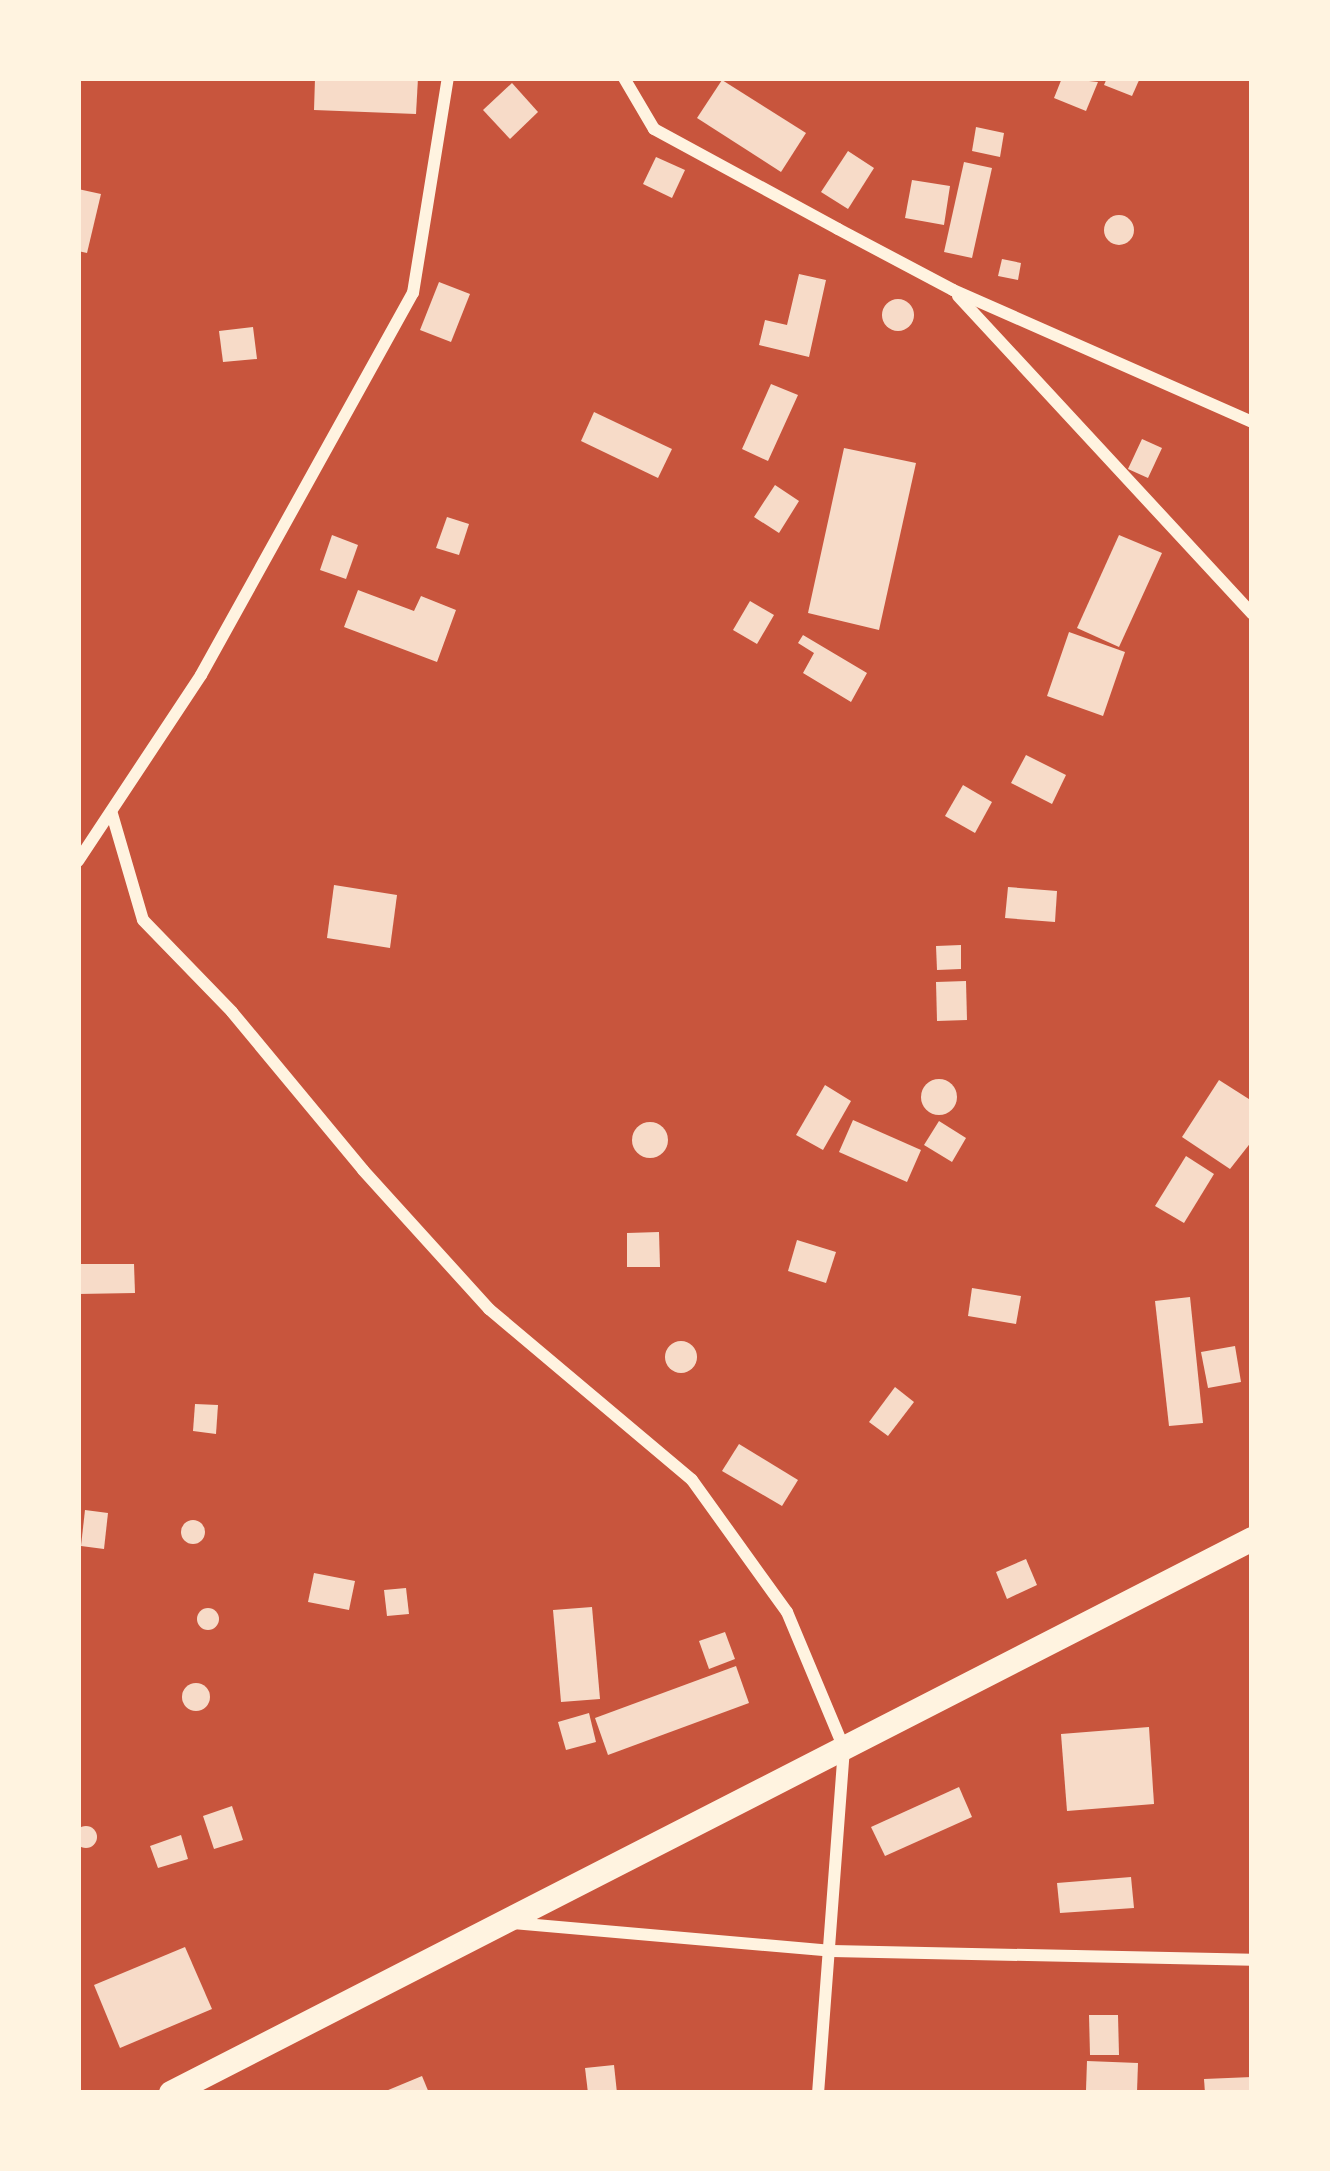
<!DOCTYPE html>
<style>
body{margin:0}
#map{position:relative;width:1330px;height:2171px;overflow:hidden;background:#c8553d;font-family:"PT Sans Narrow",sans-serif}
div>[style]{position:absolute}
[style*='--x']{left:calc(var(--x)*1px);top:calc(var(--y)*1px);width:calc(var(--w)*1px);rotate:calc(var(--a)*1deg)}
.building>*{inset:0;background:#f7dbc8}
.round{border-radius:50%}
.minor>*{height:12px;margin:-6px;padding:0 6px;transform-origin:6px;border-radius:6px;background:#fff3e0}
.secondary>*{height:24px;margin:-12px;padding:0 12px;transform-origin:12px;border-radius:12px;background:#fff3e0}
span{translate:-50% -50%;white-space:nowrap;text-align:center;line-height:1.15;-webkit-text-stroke:12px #fff3e0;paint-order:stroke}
.frame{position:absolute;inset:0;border:81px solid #fff3e0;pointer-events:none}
</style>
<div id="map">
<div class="building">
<i style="clip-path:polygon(315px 78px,418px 78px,416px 114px,314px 110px)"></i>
<i style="clip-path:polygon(1062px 78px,1098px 82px,1086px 111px,1054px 98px)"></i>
<i style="clip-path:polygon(1107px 78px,1140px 78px,1132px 96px,1104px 85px)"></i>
<i style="clip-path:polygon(722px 80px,806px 133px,781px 172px,697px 118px)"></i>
<i style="clip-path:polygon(512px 83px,538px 112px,510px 139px,483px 110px)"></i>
<i style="clip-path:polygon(976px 127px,1004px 133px,1000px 157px,972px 151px)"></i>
<i style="clip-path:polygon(848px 151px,874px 168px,848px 209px,821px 192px)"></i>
<i style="clip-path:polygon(656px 157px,685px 170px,672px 198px,643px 184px)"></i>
<i style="clip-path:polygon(964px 162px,992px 168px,972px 258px,944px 252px)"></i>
<i style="clip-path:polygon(912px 180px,950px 186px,944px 225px,905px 218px)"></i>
<i style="clip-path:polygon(78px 189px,101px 194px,87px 253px,78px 251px)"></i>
<i class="round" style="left:1104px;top:215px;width:30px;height:30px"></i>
<i style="clip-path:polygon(1002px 259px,1021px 263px,1018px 280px,998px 276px)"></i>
<i style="clip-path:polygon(799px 274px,826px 280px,809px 357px,759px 345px,765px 320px,787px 325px)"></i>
<i style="clip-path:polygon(439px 282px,470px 294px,451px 342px,420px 330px)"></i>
<i class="round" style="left:882px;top:299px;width:32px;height:32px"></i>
<i style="clip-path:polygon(253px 327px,257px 359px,223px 362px,219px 331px)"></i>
<i style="clip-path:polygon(771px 384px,798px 395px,768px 461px,742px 449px)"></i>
<i style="clip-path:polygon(594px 412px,672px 449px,658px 478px,581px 441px)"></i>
<i style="clip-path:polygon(1142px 439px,1162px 448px,1148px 478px,1128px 469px)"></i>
<i style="clip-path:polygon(844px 448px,916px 463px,879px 630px,808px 613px)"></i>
<i style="clip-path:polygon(775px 485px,799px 501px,779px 533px,754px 517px)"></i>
<i style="clip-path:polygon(447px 517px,469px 524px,459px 555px,436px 548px)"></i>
<i style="clip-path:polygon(332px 535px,358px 545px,346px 579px,320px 570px)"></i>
<i style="clip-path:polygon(1119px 535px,1162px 553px,1119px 647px,1077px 628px)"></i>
<i style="clip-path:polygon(358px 590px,414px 611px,421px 596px,456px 610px,437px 662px,344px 627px)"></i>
<i style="clip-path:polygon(750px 601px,774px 615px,757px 644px,733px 630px)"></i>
<i style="clip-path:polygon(1069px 632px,1125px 652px,1103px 716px,1047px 696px)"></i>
<i style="clip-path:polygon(803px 635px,867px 673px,851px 702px,803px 673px,814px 653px,798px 643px)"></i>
<i style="clip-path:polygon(1026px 755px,1066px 775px,1052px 804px,1011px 783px)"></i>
<i style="clip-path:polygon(963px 785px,992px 802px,975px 833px,945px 816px)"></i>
<i style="clip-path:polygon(334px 885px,397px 895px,390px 948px,327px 938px)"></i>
<i style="clip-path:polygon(1008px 887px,1057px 891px,1055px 922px,1005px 918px)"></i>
<i style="clip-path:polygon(961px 945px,961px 969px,937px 970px,936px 946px)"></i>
<i style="clip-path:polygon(966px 981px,967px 1020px,937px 1021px,936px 982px)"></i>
<i class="round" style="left:921px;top:1079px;width:36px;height:36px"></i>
<i style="clip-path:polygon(1219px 1080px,1252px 1101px,1252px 1141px,1230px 1169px,1182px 1137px)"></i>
<i style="clip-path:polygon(825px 1085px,851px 1101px,823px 1150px,796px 1135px)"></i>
<i style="clip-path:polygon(853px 1120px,921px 1150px,907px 1182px,839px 1152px)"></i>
<i style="clip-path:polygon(939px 1121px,966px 1138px,952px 1162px,924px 1145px)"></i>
<i class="round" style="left:632px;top:1122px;width:36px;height:36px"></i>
<i style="clip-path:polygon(1186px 1156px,1214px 1174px,1184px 1223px,1155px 1206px)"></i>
<i style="clip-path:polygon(659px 1232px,660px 1267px,627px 1267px,627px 1233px)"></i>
<i style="clip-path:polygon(797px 1240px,836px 1252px,826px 1283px,788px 1271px)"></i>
<i style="clip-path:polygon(78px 1264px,134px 1264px,135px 1293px,78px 1294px)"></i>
<i style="clip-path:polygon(972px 1288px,1021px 1296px,1016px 1324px,968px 1316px)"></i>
<i style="clip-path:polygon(1190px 1297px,1203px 1423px,1169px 1426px,1155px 1301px)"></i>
<i class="round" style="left:665px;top:1341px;width:32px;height:32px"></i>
<i style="clip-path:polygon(1235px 1346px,1241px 1382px,1208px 1388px,1201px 1352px)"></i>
<i style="clip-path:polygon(895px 1387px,914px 1402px,888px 1436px,869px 1422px)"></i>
<i style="clip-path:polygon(195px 1404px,218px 1405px,216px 1434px,193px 1431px)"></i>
<i style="clip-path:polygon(739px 1444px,798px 1480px,782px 1506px,722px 1471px)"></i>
<i style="clip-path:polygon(85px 1510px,108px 1513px,104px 1549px,81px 1546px)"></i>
<i class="round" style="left:181px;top:1520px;width:24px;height:24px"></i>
<i style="clip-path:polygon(1026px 1559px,1037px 1585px,1007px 1599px,996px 1572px)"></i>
<i style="clip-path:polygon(314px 1573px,355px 1581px,349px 1610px,308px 1602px)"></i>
<i style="clip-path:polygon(406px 1588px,409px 1614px,387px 1616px,384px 1590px)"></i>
<i style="clip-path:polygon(592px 1607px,600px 1699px,561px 1702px,553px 1610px)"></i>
<i class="round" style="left:197px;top:1608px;width:22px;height:22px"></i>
<i style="clip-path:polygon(725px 1632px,735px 1659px,709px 1669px,699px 1641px)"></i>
<i style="clip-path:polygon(736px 1666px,749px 1703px,608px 1755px,595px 1718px)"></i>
<i class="round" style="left:182px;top:1683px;width:28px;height:28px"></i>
<i style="clip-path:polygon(589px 1713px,596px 1742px,566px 1750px,558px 1722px)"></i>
<i style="clip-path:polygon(1149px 1727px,1154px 1804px,1067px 1811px,1061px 1734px)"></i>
<i style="clip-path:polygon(959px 1787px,972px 1817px,885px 1856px,871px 1827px)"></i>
<i style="clip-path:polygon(232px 1806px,243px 1840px,214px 1849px,203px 1816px)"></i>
<i class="round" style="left:75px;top:1826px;width:22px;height:22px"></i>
<i style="clip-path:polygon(181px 1835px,188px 1859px,158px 1868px,150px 1846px)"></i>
<i style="clip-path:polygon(1131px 1877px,1134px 1908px,1060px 1913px,1057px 1883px)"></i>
<i style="clip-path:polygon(185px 1947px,212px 2009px,120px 2048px,94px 1985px)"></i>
<i style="clip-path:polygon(1089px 2015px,1118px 2015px,1119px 2055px,1090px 2055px)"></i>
<i style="clip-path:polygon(1087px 2061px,1138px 2063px,1137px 2092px,1086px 2090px)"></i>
<i style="clip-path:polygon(614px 2065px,617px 2093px,588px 2093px,585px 2068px)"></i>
<i style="clip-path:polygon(422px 2076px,429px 2093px,381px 2093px)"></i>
<i style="clip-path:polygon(1252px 2077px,1252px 2093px,1205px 2093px,1204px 2079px)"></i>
</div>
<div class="minor">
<i style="--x:624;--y:78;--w:59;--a:59.5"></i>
<i style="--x:654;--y:129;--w:209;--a:28.5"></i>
<i style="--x:838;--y:229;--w:130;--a:27.9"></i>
<i style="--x:953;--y:290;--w:327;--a:23.8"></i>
<i style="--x:958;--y:296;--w:433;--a:47.2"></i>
<i style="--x:112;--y:814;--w:110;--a:73.7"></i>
<i style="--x:143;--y:920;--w:128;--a:45.9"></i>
<i style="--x:232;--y:1012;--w:205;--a:50.3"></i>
<i style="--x:363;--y:1170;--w:188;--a:47.8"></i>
<i style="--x:489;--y:1309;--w:265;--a:40.1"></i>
<i style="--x:692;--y:1480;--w:163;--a:54.3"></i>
<i style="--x:787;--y:1612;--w:147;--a:67.3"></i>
<i style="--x:844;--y:1748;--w:346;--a:94.3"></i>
<i style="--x:78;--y:861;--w:223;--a:-56.5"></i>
<i style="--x:201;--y:675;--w:437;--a:-61"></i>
<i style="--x:413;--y:293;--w:218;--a:-80.8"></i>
<i style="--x:513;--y:1923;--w:320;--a:5"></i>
<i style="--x:832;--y:1951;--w:420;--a:1.2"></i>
</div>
<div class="secondary">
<i style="--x:171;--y:2093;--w:1215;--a:-27.13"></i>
</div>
<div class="frame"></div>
</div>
